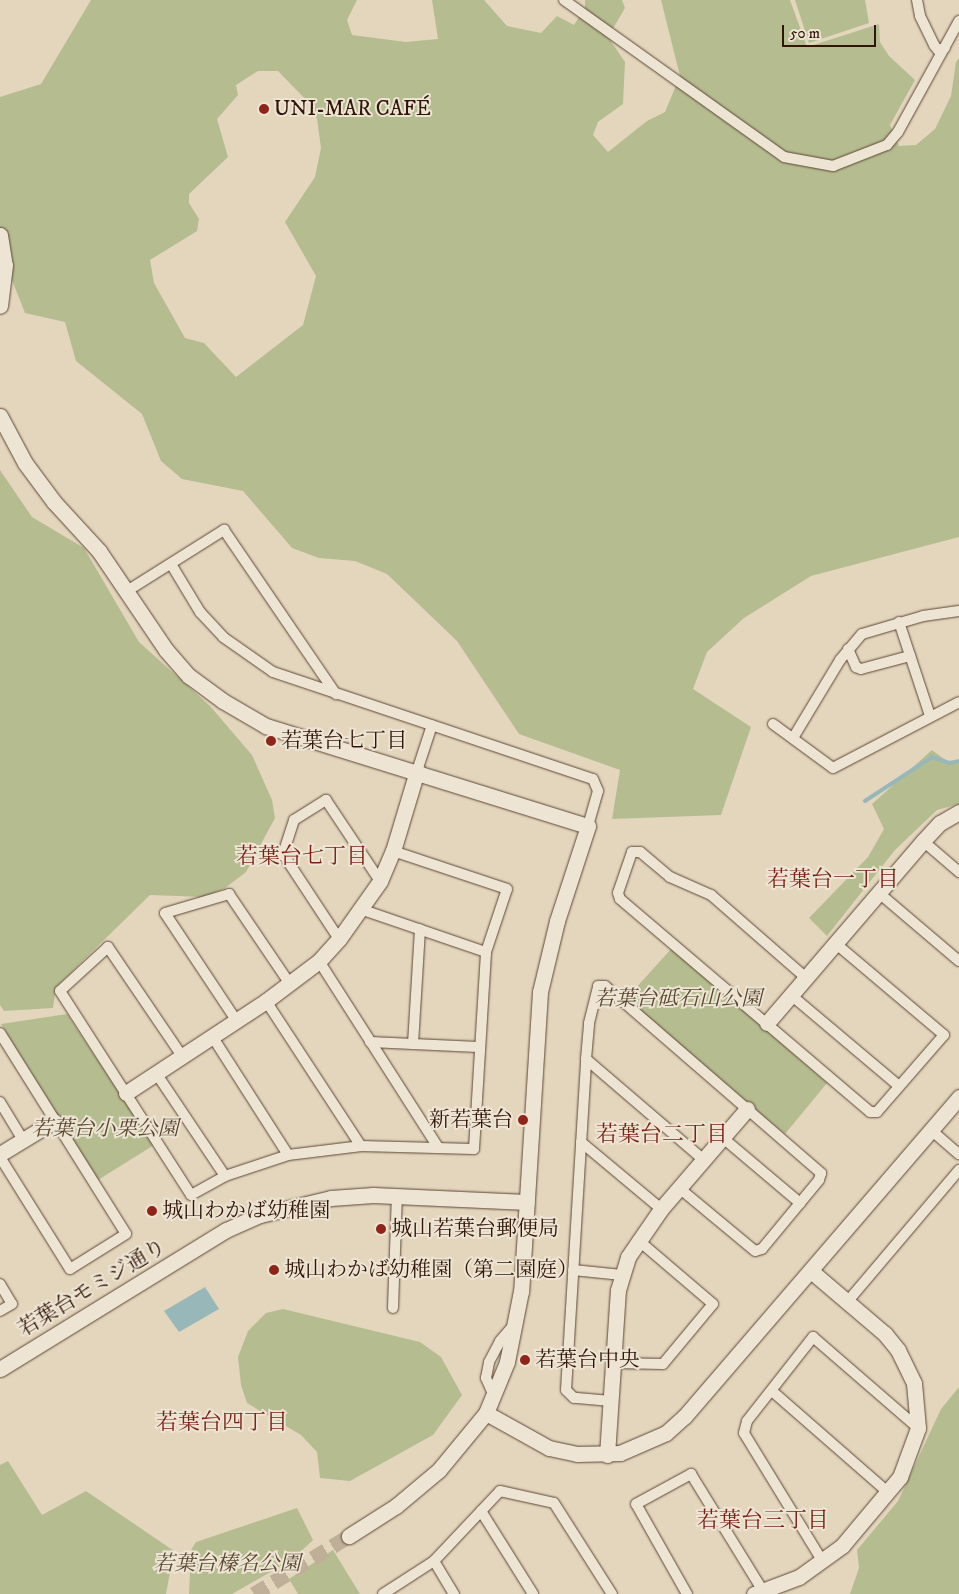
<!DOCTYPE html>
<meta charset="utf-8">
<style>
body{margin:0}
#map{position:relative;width:959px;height:1594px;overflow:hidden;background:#e3d6bd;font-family:"IM FELL DW Pica","Noto Serif JP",serif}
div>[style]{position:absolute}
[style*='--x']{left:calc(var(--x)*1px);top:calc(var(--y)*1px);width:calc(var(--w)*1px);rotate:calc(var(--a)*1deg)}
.green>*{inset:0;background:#b5bd90}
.water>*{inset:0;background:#97b7b9}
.stream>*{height:4px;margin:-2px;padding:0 2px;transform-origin:2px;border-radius:2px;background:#97b7b9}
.secondary-tunnel>*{height:15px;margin-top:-7.5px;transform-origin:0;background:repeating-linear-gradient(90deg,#bfaf98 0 15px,transparent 0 23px)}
.roads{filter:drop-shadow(0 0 1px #5e4534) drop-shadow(0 0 1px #5e4534)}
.street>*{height:10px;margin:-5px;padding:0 5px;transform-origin:5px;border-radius:5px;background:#ede4d4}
.secondary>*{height:15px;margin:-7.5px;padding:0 7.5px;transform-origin:7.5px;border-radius:7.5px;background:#ede4d4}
.dots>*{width:14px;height:14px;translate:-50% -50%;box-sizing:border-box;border:2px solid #ede4d4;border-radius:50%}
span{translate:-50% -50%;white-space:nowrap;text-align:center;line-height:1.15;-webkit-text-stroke:4px #ede4d4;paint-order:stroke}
.poi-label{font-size:21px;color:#311506}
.left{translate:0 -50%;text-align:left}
.right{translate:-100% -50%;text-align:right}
.park-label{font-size:21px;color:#59472f;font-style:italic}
.street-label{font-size:21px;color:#311506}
.neighbourhood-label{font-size:22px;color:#7a1f14}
.scale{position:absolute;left:782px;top:25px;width:94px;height:22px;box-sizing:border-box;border:2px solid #311506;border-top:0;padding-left:6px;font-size:15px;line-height:18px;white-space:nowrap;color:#311506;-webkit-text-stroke:4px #ede4d4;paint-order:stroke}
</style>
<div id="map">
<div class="green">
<i style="clip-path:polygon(evenodd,91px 0,357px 0,347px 20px,352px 35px,406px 42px,438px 39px,432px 0,484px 0,507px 26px,541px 33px,557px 16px,574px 25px,585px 7px,585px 0,622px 0,625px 8px,608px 37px,625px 62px,623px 104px,598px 122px,593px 135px,608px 152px,647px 121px,665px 112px,680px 76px,661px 0,790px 0,807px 47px,879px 24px,880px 42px,889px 56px,915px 80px,890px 125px,899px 146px,916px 145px,935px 129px,951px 96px,956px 62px,959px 58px,959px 537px,811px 576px,744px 618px,707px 652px,693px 689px,751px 727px,721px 815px,612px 819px,620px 770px,519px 734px,457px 641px,387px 574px,355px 561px,319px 558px,292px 548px,243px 491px,182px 479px,161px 461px,142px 414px,76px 361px,65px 322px,25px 313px,0 250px,0 97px,41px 84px,91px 0,258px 71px,278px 71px,310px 104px,317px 119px,321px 148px,315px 177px,285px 222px,316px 276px,303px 325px,236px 377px,204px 343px,185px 338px,154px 283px,150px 260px,197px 231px,199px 219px,189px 203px,189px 194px,228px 157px,217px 119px,238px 95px,236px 85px,258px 71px)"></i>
<i style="clip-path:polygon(795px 0,865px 0,869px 23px,809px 43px)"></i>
<i style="clip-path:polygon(0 470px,32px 517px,84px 548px,139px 642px,210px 706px,252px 755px,272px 800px,275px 818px,246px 872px,225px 888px,204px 897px,150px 895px,56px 987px,53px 1008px,4px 1011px,0 1005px)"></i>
<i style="clip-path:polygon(932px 750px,949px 763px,959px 760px,959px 804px,937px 810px,895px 850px,827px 936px,809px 918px,868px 857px,884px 829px,872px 804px)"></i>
<i style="clip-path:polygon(672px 948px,827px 1083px,785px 1134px,625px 1000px)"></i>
<i style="clip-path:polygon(67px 1014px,154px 1145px,98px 1180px,1px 1024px)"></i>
<i style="clip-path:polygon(283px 1309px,420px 1342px,441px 1357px,462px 1395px,433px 1435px,350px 1481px,320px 1478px,317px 1452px,301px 1435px,247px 1403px,241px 1385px,238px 1357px,248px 1331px,266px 1313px)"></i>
<i style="clip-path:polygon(959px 1387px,959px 1594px,850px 1594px,859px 1568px,857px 1550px,898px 1501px,941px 1409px)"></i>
<i style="clip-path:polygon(8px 1461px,42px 1515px,86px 1491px,174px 1551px,166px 1594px,0 1594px,0 1465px)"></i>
<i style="clip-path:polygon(297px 1508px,313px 1540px,293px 1559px,232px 1594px,189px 1594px,191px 1550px,196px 1542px)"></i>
<i style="clip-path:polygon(333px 1550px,360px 1594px,298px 1594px,289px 1579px)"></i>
</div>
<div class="water">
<i style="clip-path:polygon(205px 1287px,219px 1309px,179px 1332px,164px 1311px)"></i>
</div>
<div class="stream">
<i style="--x:865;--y:801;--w:80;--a:-33.3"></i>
<i style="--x:932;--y:757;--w:18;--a:19"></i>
<i style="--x:949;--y:763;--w:10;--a:-11"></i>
</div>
<div class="secondary-tunnel">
<i style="--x:254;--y:1594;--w:111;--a:-31.4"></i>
</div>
<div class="roads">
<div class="street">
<i style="--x:564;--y:0;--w:270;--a:35.5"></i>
<i style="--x:784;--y:157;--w:50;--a:10.4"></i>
<i style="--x:833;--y:166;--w:58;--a:-21.3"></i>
<i style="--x:887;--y:145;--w:17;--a:-50"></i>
<i style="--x:898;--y:132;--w:127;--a:-61.2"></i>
<i style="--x:917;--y:0;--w:16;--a:79"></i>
<i style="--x:920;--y:16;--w:32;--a:64"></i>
<i style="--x:934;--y:45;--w:6;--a:51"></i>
<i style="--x:938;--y:50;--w:7;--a:-16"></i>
<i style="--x:171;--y:564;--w:56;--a:58.9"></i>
<i style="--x:200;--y:612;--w:34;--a:47"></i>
<i style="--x:223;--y:637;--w:61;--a:35"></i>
<i style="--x:273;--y:672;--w:337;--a:18.5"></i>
<i style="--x:593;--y:779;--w:13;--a:67"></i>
<i style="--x:598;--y:791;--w:36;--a:106"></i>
<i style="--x:127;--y:591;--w:115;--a:-32.2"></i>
<i style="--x:224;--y:530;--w:199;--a:55.7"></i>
<i style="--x:899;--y:622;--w:99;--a:71.7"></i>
<i style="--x:848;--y:649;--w:20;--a:66"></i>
<i style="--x:856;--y:667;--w:5;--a:22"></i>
<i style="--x:861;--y:669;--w:51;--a:-14.9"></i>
<i style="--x:773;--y:724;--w:74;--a:36.3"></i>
<i style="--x:833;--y:768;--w:142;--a:-27.6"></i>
<i style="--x:793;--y:738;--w:91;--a:-58.9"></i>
<i style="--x:840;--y:660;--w:34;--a:-50"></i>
<i style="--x:862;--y:634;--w:64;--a:-16.4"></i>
<i style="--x:923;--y:616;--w:36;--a:-8"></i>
<i style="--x:417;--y:771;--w:48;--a:-71.9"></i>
<i style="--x:923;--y:841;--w:48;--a:40.7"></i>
<i style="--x:879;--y:893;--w:105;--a:40.4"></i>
<i style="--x:363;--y:910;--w:130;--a:18.9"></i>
<i style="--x:339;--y:939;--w:102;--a:-123.4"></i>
<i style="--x:283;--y:854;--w:36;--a:-72"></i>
<i style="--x:294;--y:820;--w:38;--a:-32"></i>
<i style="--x:326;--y:800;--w:97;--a:56.3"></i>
<i style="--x:319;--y:961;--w:221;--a:57.4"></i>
<i style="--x:805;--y:977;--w:125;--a:-138.9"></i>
<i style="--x:711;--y:895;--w:45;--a:-156.3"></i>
<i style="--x:670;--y:877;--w:39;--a:-140"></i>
<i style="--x:640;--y:852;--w:8;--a:180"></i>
<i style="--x:632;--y:852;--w:43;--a:108.9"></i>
<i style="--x:618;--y:893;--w:6;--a:72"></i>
<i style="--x:620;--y:899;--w:328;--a:40.4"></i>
<i style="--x:870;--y:1112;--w:7;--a:0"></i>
<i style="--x:877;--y:1112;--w:102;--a:-49"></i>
<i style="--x:944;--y:1035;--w:143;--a:-139.8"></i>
<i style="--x:791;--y:995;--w:141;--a:40.1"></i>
<i style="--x:266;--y:1001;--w:173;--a:56.8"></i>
<i style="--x:236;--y:1020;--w:128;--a:-123.6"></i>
<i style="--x:165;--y:913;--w:67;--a:-16.5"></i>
<i style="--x:229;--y:894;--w:109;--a:55.9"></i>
<i style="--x:0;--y:1033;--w:237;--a:57.9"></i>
<i style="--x:126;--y:1234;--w:66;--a:148"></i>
<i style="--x:70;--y:1269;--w:132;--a:-122"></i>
<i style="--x:212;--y:1036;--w:141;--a:57.4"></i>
<i style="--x:370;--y:1042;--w:108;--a:2.7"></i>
<i style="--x:413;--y:1044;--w:115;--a:-86.5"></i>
<i style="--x:182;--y:1056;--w:132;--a:-124.2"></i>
<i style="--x:108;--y:947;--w:65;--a:137.5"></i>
<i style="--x:60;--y:991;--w:242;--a:57.3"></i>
<i style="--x:191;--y:1195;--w:39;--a:-29"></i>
<i style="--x:225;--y:1176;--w:66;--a:-18.4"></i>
<i style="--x:288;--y:1155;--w:74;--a:-7"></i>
<i style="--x:361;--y:1146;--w:113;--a:1.5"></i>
<i style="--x:474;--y:1149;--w:197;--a:-86.5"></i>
<i style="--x:486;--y:952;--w:66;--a:-71.6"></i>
<i style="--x:507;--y:889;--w:120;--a:-161.6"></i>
<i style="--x:586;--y:1059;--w:155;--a:40.6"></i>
<i style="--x:156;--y:1073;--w:124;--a:56.2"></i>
<i style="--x:0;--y:1102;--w:44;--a:58.8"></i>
<i style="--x:931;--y:1130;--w:37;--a:41"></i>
<i style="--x:723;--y:1138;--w:101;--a:40.2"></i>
<i style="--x:581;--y:1142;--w:104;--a:39.9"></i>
<i style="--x:573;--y:1270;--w:49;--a:5.8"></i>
<i style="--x:0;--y:1284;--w:23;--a:59"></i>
<i style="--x:12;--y:1304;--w:14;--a:150"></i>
<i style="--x:848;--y:1301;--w:172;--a:-49.7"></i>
<i style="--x:393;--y:1308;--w:112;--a:-88"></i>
<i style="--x:613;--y:1363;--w:50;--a:1.1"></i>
<i style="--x:663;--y:1364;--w:78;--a:-50.2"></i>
<i style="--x:713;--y:1304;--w:99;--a:-139.5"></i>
<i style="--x:772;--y:1391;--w:155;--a:41.1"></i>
<i style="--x:494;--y:1396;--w:20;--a:-114"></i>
<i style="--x:486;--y:1378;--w:16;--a:-79"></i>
<i style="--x:489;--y:1362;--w:24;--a:-62"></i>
<i style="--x:500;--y:1341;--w:21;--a:-49"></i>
<i style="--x:611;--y:1401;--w:37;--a:-175"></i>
<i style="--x:574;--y:1398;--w:11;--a:-135"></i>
<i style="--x:566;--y:1390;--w:332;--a:-86.5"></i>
<i style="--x:586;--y:1059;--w:36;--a:-85"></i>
<i style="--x:589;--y:1023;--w:38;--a:-76"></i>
<i style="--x:598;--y:986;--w:7;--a:0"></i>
<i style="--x:605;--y:986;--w:286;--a:40.9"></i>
<i style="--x:821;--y:1173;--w:7;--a:106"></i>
<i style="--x:819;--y:1180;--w:89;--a:129.6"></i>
<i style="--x:762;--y:1249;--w:7;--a:164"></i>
<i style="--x:755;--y:1251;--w:99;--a:-140.3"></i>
<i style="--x:481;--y:1511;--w:98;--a:57.9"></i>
<i style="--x:434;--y:1561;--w:39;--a:59"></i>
<i style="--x:823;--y:1562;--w:151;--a:-121.5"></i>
<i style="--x:744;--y:1433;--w:12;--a:-76"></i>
<i style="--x:747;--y:1421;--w:107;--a:-51.8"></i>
<i style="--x:813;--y:1337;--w:139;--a:40.9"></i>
<i style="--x:383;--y:1594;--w:61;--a:-32.9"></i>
<i style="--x:434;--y:1561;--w:96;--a:-46.7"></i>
<i style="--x:500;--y:1491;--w:55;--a:12.5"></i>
<i style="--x:554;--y:1503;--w:108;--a:57.5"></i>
<i style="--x:687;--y:1594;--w:103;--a:-119.5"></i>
<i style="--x:636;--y:1504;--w:63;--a:-28.6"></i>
<i style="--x:691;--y:1474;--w:137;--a:58.4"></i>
</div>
<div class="secondary">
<i style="--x:0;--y:235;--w:30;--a:81"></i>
<i style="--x:5;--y:265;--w:41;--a:97"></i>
<i style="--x:0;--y:416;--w:53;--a:62"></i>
<i style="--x:25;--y:463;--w:49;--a:53.4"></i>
<i style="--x:54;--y:502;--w:67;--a:47.4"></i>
<i style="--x:99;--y:551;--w:120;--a:55.9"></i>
<i style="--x:166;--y:650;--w:35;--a:49"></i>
<i style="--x:189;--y:676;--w:42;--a:36.3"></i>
<i style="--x:223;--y:701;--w:50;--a:30.2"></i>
<i style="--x:266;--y:726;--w:337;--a:17.3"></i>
<i style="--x:588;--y:826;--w:100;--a:108.1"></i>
<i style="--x:557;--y:921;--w:73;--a:103.5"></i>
<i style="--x:540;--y:992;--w:300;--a:93.6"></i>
<i style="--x:521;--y:1291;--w:72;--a:101.2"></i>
<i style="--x:507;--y:1362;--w:55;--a:112.4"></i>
<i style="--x:486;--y:1413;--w:74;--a:129.5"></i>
<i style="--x:439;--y:1470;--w:56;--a:140.1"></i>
<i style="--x:396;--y:1506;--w:56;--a:147.4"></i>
<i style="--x:767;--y:1023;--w:240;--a:-49.4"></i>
<i style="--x:923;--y:841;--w:25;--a:-47"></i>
<i style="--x:940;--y:823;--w:22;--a:-30"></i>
<i style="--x:126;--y:1093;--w:168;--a:-33.3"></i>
<i style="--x:266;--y:1001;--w:66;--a:-37"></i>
<i style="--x:319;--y:961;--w:30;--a:-48"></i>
<i style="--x:339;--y:939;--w:71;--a:-54.7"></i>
<i style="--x:380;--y:881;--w:33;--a:-67"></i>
<i style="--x:393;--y:851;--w:84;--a:-73.3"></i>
<i style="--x:0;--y:1154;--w:63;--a:-31.4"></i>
<i style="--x:0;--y:1369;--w:265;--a:-31.6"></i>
<i style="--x:226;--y:1230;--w:37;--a:-24"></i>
<i style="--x:260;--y:1215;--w:73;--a:-13.5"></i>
<i style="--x:331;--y:1198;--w:42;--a:-4.1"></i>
<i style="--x:373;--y:1195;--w:154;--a:2.6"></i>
<i style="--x:486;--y:1413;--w:72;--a:29.1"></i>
<i style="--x:549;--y:1448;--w:29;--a:12"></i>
<i style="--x:577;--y:1454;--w:43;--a:-1.3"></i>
<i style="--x:620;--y:1453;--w:50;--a:-23.5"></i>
<i style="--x:666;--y:1433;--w:25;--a:-42"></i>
<i style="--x:685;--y:1416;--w:421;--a:-49.3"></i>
<i style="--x:607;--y:1455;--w:165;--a:-86.2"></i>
<i style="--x:618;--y:1290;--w:34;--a:-73"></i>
<i style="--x:628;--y:1257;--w:58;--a:-55.5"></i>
<i style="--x:661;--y:1209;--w:132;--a:-49.3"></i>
<i style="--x:754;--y:1594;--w:48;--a:-20.7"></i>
<i style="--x:799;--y:1577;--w:53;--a:-35.8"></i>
<i style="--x:842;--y:1546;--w:90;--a:-50"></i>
<i style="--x:900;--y:1477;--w:52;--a:-69.8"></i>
<i style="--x:918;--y:1428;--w:45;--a:-95.1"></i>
<i style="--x:914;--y:1383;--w:37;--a:-116"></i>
<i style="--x:898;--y:1350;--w:21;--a:-129"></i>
<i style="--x:885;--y:1334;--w:97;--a:-139.6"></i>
</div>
</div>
<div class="dots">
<i style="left:264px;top:109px;background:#8f2418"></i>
<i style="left:271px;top:741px;background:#8f2418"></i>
<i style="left:523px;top:1120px;background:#8f2418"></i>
<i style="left:152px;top:1211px;background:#8f2418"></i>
<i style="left:381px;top:1229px;background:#8f2418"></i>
<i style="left:274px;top:1270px;background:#8f2418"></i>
<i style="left:525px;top:1360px;background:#8f2418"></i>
</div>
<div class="poi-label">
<span class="left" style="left:274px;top:109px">UNI-MAR CAFÉ</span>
<span class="left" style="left:281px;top:741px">若葉台七丁目</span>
<span class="right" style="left:513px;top:1120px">新若葉台</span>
<span class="left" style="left:162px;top:1211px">城山わかば幼稚園</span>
<span class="left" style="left:391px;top:1229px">城山若葉台郵便局</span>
<span class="left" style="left:284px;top:1270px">城山わかば幼稚園（第二園庭）</span>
<span class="left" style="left:535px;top:1360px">若葉台中央</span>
</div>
<div class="park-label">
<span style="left:678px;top:999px">若葉台砥石山公園</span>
<span style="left:105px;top:1129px">若葉台小栗公園</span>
<span style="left:227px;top:1564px">若葉台榛名公園</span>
</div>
<div class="street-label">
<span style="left:92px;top:1288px;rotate:-31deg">若葉台モミジ通り</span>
</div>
<div class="neighbourhood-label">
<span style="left:302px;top:857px">若葉台七丁目</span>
<span style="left:833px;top:880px">若葉台一丁目</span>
<span style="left:662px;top:1135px">若葉台二丁目</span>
<span style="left:222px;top:1423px">若葉台四丁目</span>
<span style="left:763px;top:1521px">若葉台三丁目</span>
</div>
<div class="scale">50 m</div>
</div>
